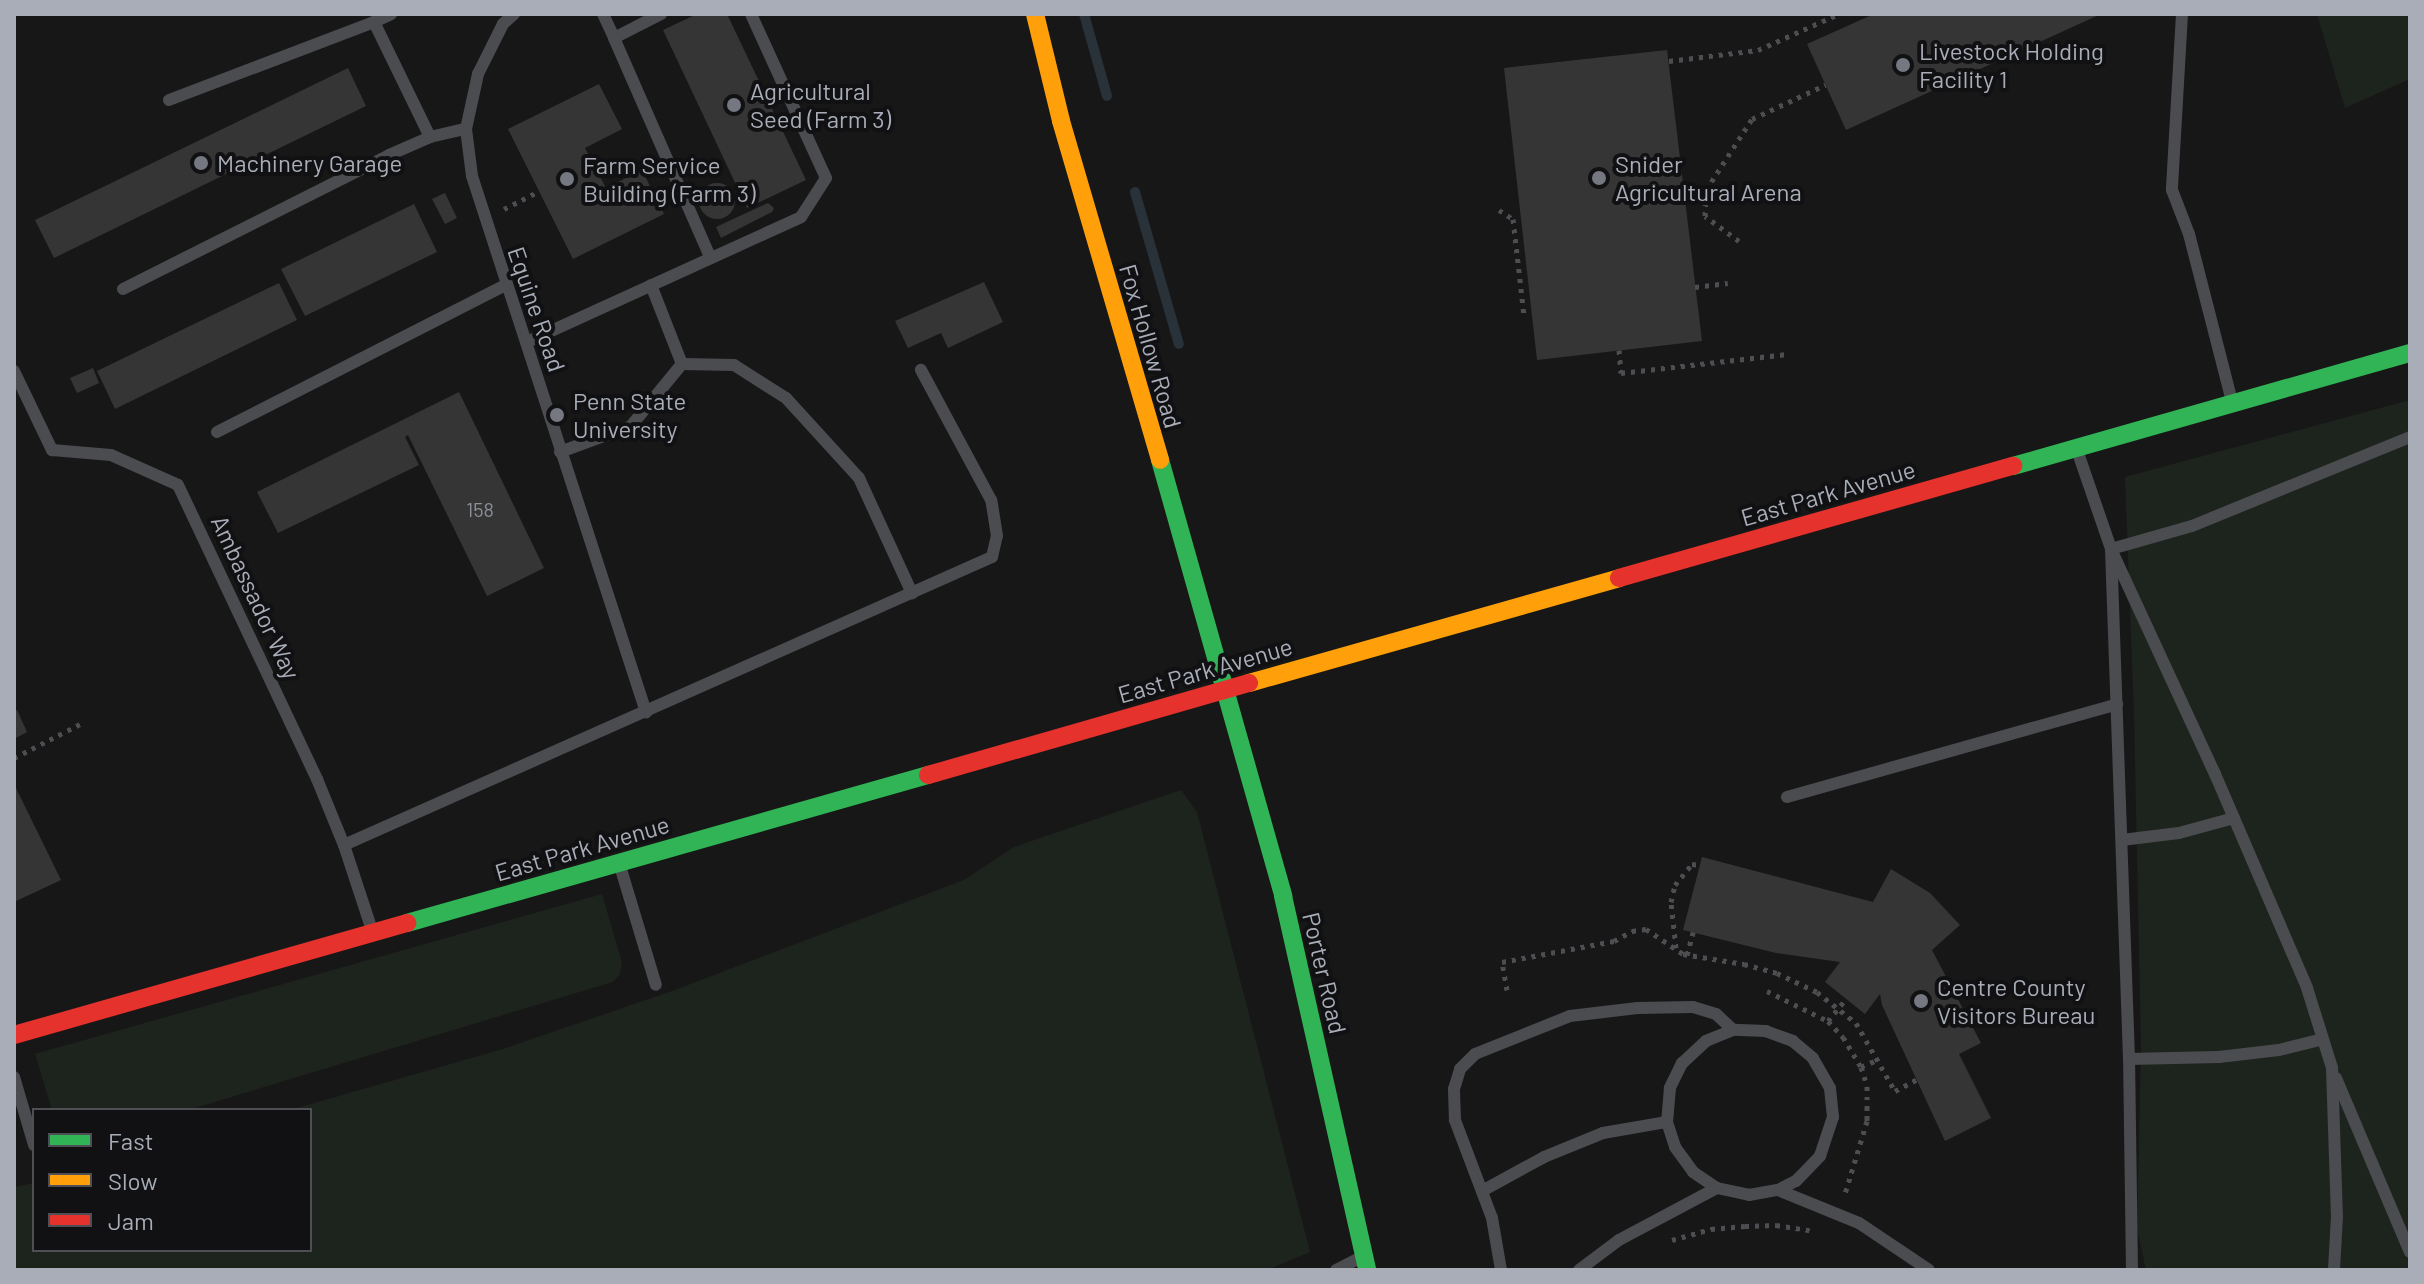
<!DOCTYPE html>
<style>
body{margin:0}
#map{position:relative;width:2424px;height:1284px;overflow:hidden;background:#171717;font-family:Barlow,sans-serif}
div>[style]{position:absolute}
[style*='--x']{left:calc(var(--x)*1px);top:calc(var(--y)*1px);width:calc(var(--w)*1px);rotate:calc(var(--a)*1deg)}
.green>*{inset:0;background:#1d241e}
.stream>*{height:10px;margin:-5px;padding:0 5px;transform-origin:5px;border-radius:5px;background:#2a3239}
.building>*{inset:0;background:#353536}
.round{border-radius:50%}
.path>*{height:5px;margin-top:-2.5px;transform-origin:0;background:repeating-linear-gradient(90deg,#4d4e52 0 4px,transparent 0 10px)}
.lane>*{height:12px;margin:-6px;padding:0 6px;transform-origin:6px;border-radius:6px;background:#4b4c50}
.fast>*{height:18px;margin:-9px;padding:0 9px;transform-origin:9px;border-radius:9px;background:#30b455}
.slow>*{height:18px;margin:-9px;padding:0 9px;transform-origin:9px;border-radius:9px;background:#ff9f0a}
.jam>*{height:18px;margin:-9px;padding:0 9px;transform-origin:9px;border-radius:9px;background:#e5322d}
.dots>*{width:22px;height:22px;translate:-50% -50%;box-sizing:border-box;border:4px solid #111113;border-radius:50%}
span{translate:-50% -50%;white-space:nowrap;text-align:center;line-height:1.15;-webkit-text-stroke:8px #111113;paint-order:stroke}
.number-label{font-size:20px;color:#8b8f98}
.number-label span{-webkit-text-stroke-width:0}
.poi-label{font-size:24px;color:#a8adb8}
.left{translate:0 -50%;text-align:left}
.street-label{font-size:24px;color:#a8adb8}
.frame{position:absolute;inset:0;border:16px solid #a8adb8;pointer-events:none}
.legend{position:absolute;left:32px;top:1108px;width:280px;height:144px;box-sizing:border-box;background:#111113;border:2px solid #4d4f55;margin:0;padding:10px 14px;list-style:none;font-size:24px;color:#a8adb8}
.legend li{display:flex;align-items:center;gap:16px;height:40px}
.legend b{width:40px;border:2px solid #4d4f55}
</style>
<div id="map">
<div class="green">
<i style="clip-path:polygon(2317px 14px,2410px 14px,2410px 79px,2345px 108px)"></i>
<i style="clip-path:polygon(2410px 400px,2410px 1270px,2146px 1270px,2137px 1229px,2141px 1045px,2134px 713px,2125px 477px)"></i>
<i style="clip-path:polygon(1181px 790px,1197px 812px,1310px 1252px,1267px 1270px,14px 1270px,14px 1187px,34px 1183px,34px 1250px,310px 1250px,310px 1110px,290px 1110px,503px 1049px,672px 991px,964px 880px,1014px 847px)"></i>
<i style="clip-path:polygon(602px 894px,622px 963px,620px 974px,613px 982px,188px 1110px,52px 1110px,35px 1054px)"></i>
</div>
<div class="stream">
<i style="--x:1084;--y:14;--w:85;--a:74.3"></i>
<i style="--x:1135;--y:192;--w:158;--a:73.9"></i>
</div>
<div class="building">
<i style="clip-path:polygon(697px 14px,727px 14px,806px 180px,747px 208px,663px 30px)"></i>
<i style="clip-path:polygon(1874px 14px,2101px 14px,1846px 130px,1807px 44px)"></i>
<i style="clip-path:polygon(1667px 50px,1702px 341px,1537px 360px,1504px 68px)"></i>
<i style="clip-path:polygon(348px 68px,366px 106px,54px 258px,35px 220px)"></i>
<i style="clip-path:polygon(599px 84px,622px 129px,585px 148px,606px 188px,642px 170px,664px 214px,573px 259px,508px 129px)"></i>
<i class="round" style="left:699px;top:183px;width:36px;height:36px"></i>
<i style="clip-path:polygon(445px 193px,457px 218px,445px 224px,432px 199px)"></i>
<i style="clip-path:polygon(768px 203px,774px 208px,772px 212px,721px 238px,716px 227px)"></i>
<i style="clip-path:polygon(414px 204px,437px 252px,305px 316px,281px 269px)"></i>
<i style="clip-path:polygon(984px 282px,1003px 322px,948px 348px,941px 333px,908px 348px,895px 321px)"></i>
<i style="clip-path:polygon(279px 283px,297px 320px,115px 409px,97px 371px)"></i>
<i style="clip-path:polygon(93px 368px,99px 383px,77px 393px,70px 378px)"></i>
<i style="clip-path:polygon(459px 392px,544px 568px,487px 596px,408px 435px,405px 437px,419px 465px,278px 533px,257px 492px)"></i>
<i style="clip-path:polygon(17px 710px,27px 732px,14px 739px,14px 711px)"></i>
<i style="clip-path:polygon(14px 784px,61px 880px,14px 902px)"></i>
<i style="clip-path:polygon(1702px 857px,1873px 902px,1891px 869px,1930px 893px,1960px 925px,1932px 950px,1981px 1043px,1959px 1054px,1991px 1118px,1945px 1141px,1882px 1005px,1880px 994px,1865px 1014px,1825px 982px,1840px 962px,1776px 953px,1683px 930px)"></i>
</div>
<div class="path">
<i style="--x:1669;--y:61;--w:90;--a:-7"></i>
<i style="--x:1758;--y:50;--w:89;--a:-24"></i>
<i style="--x:504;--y:209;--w:39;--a:-27"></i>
<i style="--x:1499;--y:210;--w:17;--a:33"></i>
<i style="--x:1513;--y:219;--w:98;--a:83.5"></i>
<i style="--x:1739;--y:241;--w:42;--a:-143.7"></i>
<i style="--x:1705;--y:216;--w:26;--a:-88"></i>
<i style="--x:1706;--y:190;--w:85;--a:-57.1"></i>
<i style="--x:1752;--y:119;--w:81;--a:-25"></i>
<i style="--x:1695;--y:287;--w:33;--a:-7"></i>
<i style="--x:1619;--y:350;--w:23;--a:85"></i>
<i style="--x:1621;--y:373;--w:167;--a:-6.5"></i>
<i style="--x:14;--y:758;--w:79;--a:-27.2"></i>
<i style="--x:1676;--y:948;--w:46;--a:-96.2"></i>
<i style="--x:1671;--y:902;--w:17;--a:-77"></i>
<i style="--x:1675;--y:885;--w:27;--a:-51"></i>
<i style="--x:1692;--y:864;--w:8;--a:7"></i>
<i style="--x:1687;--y:955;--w:24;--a:-75"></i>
<i style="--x:1507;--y:990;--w:28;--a:-100"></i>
<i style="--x:1502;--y:962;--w:114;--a:-10.6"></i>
<i style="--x:1614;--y:941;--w:21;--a:-29"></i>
<i style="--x:1632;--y:931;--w:14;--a:-8"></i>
<i style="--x:1646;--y:929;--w:45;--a:34"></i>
<i style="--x:1683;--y:954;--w:62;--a:9.3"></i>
<i style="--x:1744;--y:964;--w:34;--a:15"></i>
<i style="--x:1777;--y:973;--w:44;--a:25.4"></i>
<i style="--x:1817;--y:992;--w:50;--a:38.5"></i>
<i style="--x:1856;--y:1023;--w:78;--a:60.2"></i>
<i style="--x:1895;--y:1091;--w:24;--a:-28"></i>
<i style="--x:1767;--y:991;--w:68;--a:26.2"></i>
<i style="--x:1828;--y:1021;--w:22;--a:47"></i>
<i style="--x:1843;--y:1037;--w:35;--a:59"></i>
<i style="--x:1861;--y:1067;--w:20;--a:72"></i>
<i style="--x:1867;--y:1086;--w:35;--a:90"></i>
<i style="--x:1867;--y:1121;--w:79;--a:106.8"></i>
<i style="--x:1828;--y:1021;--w:28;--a:-51"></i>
<i style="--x:1861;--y:1067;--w:20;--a:-24"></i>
<i style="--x:1672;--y:1240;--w:41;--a:-15.8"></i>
<i style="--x:1711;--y:1229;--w:34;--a:-5"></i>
<i style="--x:1745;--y:1226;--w:31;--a:-2"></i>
<i style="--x:1776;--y:1225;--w:36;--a:9"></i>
</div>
<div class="lane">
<i style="--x:514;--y:14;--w:15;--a:138"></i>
<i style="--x:503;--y:24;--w:56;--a:116.6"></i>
<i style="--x:478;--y:74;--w:56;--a:102.3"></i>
<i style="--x:466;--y:129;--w:47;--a:82.7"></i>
<i style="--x:472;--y:176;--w:564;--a:72.02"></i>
<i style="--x:603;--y:14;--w:26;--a:65"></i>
<i style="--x:614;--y:38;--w:53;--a:-27.1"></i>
<i style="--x:2182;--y:14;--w:176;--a:93.3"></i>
<i style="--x:2172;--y:190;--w:47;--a:68.9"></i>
<i style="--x:2189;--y:234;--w:173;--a:75.6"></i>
<i style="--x:374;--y:22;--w:19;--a:-25"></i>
<i style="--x:614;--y:38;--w:239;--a:66.3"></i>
<i style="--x:169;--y:100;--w:219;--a:-20.8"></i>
<i style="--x:374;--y:22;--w:128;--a:64"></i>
<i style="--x:651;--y:285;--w:85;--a:68.6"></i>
<i style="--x:123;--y:289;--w:298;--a:-26.7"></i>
<i style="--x:389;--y:155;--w:45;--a:-23.7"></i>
<i style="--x:430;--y:137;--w:37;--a:-13"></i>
<i style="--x:527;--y:342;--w:301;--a:-24.5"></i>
<i style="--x:801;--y:217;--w:46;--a:-57.3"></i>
<i style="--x:826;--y:178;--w:180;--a:-114.6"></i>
<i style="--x:14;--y:371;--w:88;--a:64.3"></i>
<i style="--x:52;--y:450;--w:59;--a:4.8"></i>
<i style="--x:111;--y:455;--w:73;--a:24.1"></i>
<i style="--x:178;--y:485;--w:325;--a:64.7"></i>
<i style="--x:317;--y:779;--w:71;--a:67.8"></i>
<i style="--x:344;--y:845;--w:89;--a:71.8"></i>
<i style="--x:217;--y:432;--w:323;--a:-27"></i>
<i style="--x:2077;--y:450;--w:105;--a:71"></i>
<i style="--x:2111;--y:549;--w:248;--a:65.2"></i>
<i style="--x:2215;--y:774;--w:233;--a:66.7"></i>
<i style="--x:2307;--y:988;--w:84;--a:72.6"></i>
<i style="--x:2332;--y:1068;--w:148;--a:88.1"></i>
<i style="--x:2337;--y:1216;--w:54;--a:93.2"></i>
<i style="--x:560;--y:452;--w:76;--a:-20.1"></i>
<i style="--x:631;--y:426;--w:80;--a:-50.6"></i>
<i style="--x:682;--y:364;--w:52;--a:1.1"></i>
<i style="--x:734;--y:365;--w:62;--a:32.4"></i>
<i style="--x:786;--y:398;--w:108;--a:47.6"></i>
<i style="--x:859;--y:478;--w:127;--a:65.3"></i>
<i style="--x:1787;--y:797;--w:343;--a:-15.7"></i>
<i style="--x:2122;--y:840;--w:57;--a:-7"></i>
<i style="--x:2179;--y:833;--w:57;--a:-15.3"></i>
<i style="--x:344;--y:845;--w:709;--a:-23.96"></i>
<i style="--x:992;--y:557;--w:22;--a:-77"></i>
<i style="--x:997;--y:536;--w:36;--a:-99"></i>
<i style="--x:991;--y:500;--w:148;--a:-118.3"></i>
<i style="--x:620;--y:866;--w:124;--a:73.2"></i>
<i style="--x:2129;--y:1059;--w:90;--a:-1.3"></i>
<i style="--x:2219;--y:1057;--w:60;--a:-6.7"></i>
<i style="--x:2279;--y:1050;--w:45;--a:-14"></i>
<i style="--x:14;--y:1077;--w:71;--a:73.6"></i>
<i style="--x:2336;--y:1078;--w:189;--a:67"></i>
<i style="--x:1778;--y:1190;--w:20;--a:-27"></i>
<i style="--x:1796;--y:1181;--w:35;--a:-46"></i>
<i style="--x:1820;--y:1156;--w:41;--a:-71.6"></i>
<i style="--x:1833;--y:1117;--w:29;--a:-96"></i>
<i style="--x:1830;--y:1088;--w:34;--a:-120"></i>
<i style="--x:1813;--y:1058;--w:26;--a:-140"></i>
<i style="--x:1793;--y:1041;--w:29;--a:-160"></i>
<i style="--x:1766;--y:1031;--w:33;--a:-178"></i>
<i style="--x:1733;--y:1030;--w:29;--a:158"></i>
<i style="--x:1706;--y:1041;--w:33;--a:137"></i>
<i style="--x:1682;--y:1063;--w:28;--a:116"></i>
<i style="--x:1670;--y:1088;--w:34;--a:95"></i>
<i style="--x:1667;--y:1122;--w:26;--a:72"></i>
<i style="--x:1675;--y:1147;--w:31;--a:54"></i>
<i style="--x:1693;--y:1172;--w:29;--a:34"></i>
<i style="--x:1717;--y:1188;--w:33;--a:12"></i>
<i style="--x:1749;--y:1195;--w:29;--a:-10"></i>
<i style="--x:1778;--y:1190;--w:87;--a:22.2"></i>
<i style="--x:1859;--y:1223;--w:84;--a:33.9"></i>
<i style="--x:1482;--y:1191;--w:71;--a:-28.7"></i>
<i style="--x:1544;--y:1157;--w:64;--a:-22.1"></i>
<i style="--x:1603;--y:1133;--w:65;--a:-9.8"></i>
<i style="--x:1336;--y:1270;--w:28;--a:-27"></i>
<i style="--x:1501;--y:1270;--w:53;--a:-99.8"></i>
<i style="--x:1492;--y:1218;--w:105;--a:-110.7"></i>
<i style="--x:1455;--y:1120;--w:31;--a:-92"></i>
<i style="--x:1454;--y:1089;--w:21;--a:-73"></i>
<i style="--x:1460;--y:1069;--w:21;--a:-45"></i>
<i style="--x:1475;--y:1054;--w:102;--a:-21.8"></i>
<i style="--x:1570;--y:1016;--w:68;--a:-6.7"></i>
<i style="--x:1638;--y:1008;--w:55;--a:-1"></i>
<i style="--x:1693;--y:1007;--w:24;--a:17"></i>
<i style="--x:1716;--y:1014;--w:23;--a:43"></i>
<i style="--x:1579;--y:1270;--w:50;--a:-36.9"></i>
<i style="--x:1619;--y:1240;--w:111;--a:-28"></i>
<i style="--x:2132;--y:1270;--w:211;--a:-90.8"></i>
<i style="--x:2129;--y:1059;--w:510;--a:-92.02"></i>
<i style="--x:2111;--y:549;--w:84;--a:-15.9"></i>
<i style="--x:2192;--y:526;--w:235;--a:-22.2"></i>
</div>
<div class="fast">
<i style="--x:1160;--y:460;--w:453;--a:74.2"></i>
<i style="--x:1283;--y:896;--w:383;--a:77.3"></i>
<i style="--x:2013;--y:466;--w:413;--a:-15.9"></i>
<i style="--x:407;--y:923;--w:542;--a:-15.86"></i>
</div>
<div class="slow">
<i style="--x:1035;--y:14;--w:110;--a:76.3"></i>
<i style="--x:1061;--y:121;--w:353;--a:73.7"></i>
<i style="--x:1249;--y:683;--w:385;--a:-15.8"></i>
</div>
<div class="jam">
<i style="--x:1619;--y:578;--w:410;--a:-15.9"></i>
<i style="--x:928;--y:775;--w:334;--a:-16"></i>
<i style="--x:14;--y:1035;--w:409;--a:-15.9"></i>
</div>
<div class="dots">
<i style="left:1903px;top:65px;background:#757880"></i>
<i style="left:734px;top:105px;background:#757880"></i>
<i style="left:201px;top:163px;background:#757880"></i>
<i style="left:1599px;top:178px;background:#757880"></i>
<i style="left:567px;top:179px;background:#757880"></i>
<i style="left:557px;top:415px;background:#757880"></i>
<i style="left:1921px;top:1001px;background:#757880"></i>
</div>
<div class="number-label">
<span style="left:480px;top:509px">158</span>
</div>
<div class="poi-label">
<span class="left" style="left:1919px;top:65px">Livestock Holding<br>Facility 1</span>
<span class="left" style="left:750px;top:105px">Agricultural<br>Seed (Farm 3)</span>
<span class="left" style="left:217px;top:163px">Machinery Garage</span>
<span class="left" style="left:1615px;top:178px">Snider<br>Agricultural Arena</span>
<span class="left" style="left:583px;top:179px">Farm Service<br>Building (Farm 3)</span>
<span class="left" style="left:573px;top:415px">Penn State<br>University</span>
<span class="left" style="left:1937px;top:1001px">Centre County<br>Visitors Bureau</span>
</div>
<div class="street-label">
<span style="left:537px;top:309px;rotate:71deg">Equine Road</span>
<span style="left:1151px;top:346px;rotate:74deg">Fox Hollow Road</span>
<span style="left:1828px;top:493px;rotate:-16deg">East Park Avenue</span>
<span style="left:256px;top:597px;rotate:65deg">Ambassador Way</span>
<span style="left:1205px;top:670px;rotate:-16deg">East Park Avenue</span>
<span style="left:582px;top:848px;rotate:-16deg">East Park Avenue</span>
<span style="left:1325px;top:973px;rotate:77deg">Porter Road</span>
</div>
<div class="frame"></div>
<ul class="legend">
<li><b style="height:10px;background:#30b455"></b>Fast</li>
<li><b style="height:10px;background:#ff9f0a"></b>Slow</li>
<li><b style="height:10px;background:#e5322d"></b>Jam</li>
</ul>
</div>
